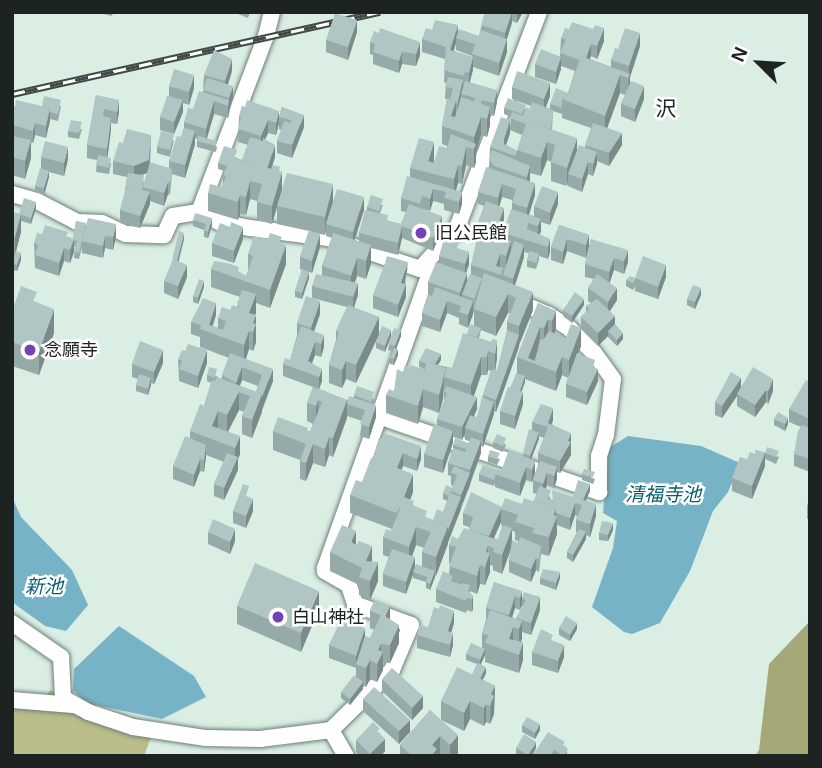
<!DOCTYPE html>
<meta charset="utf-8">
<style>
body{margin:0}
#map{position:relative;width:822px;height:768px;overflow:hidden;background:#daeee4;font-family:Arial,"Noto Sans JP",sans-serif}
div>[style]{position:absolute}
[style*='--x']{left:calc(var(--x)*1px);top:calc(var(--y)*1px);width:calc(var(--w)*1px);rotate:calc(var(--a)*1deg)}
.green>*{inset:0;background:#babd8a}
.forest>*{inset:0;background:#a5a876}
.water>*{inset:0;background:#77b3c6}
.roads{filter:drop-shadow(0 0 2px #6e8077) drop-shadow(0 0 2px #6e8077)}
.minor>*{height:16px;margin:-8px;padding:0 8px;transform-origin:8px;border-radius:8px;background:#fff}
.rail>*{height:7px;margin-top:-3.5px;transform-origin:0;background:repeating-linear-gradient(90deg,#fff 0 13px,#414a46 0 26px);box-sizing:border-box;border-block:2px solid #414a46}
.wall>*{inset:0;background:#96aaa9}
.shaded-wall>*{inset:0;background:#7a8b89}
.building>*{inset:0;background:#afc6c4}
.dots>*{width:19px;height:19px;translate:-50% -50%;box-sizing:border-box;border:4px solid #fff;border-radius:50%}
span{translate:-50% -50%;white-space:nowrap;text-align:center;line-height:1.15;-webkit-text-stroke:5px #fff;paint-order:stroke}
.poi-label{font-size:18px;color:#1c2320}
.left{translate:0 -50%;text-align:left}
.water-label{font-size:19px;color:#065d71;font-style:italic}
.quarter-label{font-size:21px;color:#1c2320}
.frame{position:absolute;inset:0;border:14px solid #1c2320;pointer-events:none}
.north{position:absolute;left:724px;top:28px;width:70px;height:70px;-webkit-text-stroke:5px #fff;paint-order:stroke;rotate:294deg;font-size:19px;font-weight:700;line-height:28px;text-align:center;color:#1c2320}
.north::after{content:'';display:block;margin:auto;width:24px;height:32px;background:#1c2320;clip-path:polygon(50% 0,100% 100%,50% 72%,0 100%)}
</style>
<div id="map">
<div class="green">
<i style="clip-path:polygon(51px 690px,69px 713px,151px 737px,144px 756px,12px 756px,12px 692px,44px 696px)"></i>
</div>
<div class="forest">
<i style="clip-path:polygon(810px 621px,810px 756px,755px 756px,759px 750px,769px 664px)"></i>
</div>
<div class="water">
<i style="clip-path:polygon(628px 436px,701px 446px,740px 463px,728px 492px,713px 511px,690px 571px,660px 623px,632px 634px,624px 632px,592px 607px,613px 548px,617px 521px,603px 513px,609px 448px)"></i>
<i style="clip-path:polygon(12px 497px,21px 517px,72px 570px,88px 605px,66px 631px,45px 626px,12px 602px)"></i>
<i style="clip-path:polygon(119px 626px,194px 676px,206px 697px,162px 719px,86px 703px,73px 690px,74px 669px)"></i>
</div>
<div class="roads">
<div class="minor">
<i style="--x:12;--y:194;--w:26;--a:16"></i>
<i style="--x:37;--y:201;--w:45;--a:27.7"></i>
<i style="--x:77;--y:222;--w:25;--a:2"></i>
<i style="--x:102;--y:223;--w:26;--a:25"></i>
<i style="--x:126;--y:234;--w:38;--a:2"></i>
<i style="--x:164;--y:235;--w:21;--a:-65"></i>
<i style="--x:173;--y:216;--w:26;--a:-9"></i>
<i style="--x:199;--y:212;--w:22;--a:27"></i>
<i style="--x:219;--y:222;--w:32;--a:11"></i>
<i style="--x:250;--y:228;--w:79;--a:7.3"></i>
<i style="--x:328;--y:238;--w:97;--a:18.6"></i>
<i style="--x:420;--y:269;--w:34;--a:12"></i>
<i style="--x:199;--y:212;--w:188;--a:-69.2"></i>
<i style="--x:266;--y:36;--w:25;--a:-76"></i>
<i style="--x:420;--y:269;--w:55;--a:-47.9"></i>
<i style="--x:457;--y:228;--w:231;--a:-69.2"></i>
<i style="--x:381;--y:417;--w:231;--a:19"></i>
<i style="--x:599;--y:492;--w:36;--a:-90"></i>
<i style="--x:599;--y:456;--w:22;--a:-72"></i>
<i style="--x:606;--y:435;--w:56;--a:-82.9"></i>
<i style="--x:613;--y:379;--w:32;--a:-126"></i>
<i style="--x:594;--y:353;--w:35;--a:-135"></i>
<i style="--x:569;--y:328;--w:24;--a:-147"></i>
<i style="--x:549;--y:315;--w:39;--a:-157"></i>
<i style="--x:12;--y:623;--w:60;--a:34.8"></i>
<i style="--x:61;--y:657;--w:41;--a:87.2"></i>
<i style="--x:63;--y:698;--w:29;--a:29"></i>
<i style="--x:88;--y:712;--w:47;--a:18.4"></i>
<i style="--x:133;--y:727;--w:74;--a:8.6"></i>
<i style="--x:206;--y:738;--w:54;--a:1.1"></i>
<i style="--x:260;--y:739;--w:72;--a:-7.2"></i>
<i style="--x:331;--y:730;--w:86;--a:-44.5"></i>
<i style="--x:392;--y:670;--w:49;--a:-67.1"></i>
<i style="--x:411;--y:625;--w:60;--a:-159.4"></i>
<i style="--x:355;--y:604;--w:20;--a:-108"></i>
<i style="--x:349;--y:585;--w:28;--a:-150"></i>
<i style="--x:325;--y:571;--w:3;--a:-90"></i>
<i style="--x:325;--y:568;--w:315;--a:-70.4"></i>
<i style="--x:12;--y:700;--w:61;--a:4.7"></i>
<i style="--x:331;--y:730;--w:30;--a:60"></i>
</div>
</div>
<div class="rail">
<i style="--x:12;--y:94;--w:377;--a:-12.6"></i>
</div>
<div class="wall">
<i style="clip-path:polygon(94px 12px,113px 12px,112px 16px)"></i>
<i style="clip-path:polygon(233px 12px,250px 12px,248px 18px)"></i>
<i style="clip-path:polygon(evenodd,485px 12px,523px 12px,517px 23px,512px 21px,507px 39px,507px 52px,499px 76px,473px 67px,470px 82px,497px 102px,494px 116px,490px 115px,490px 125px,487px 137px,481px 135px,476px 152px,476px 162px,474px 168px,466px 165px,462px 184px,458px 183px,456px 190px,462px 204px,459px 214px,444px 210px,444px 204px,433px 201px,430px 211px,422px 209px,442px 229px,433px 251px,402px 238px,398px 255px,371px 248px,371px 264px,366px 279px,357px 276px,355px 282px,358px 295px,354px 308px,379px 317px,356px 383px,346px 379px,342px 388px,329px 383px,329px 365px,336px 340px,336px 331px,347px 307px,312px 298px,312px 286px,322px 275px,322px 266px,332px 238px,326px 236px,326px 231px,325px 235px,316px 233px,320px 247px,312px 273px,309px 272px,309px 278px,302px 299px,295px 297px,295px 291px,302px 270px,300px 269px,300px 257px,309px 231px,277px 224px,277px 206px,272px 224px,257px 220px,257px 201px,250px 199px,246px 215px,240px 214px,238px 220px,208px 211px,208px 193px,222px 187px,223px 185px,223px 175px,224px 171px,218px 169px,218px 163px,237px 157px,236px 158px,242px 160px,248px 145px,238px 142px,239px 117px,242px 106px,279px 123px,276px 135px,268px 133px,265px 139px,275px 157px,271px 169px,280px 171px,282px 190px,364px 210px,355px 240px,359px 242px,359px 233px,367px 210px,367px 207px,383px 205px,380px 213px,388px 221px,401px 224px,406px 212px,401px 211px,401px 198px,410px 177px,410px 168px,434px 161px,433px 163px,434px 163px,447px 148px,447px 146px,442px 144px,442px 126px,447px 99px,445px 99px,446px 83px,444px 82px,445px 59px,422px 52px,422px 39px,432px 30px,458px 32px,479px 36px,485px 12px,456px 43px,456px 50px,472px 56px,472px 57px,454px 51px,456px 43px)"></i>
<i style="clip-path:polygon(357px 32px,348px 60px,326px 52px,326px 40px)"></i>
<i style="clip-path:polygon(evenodd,561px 38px,604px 41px,597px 59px,591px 56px,590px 59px,611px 67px,611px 60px,618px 49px,640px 46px,630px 77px,630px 84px,644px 99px,635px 122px,621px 116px,621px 104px,625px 95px,620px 93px,607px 128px,622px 145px,609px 166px,597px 161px,593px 176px,588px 174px,582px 192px,568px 186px,568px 181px,567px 186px,551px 181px,551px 162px,547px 160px,541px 176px,530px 173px,530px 181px,535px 195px,529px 215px,534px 216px,534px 206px,558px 204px,550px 225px,541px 222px,540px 235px,550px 239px,550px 252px,548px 259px,539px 256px,539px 260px,536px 269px,527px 267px,527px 260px,529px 253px,524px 252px,524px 257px,515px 285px,533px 310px,519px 345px,496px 412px,494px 411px,483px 447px,481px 446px,481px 453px,470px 485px,430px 590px,426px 588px,426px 582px,413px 578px,413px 573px,406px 594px,383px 586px,383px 574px,389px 557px,383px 555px,383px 537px,391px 531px,392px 529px,350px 513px,350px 495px,362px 482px,373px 459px,379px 438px,421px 459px,417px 471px,403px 466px,401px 470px,413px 492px,410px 500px,414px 506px,427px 518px,433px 520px,443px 512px,447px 501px,443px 499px,443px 493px,452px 488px,453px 486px,451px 485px,451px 476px,448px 475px,448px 463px,453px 450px,453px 445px,469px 443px,469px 441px,465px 440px,465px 433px,462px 440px,453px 437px,443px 473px,424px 467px,424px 454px,437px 426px,437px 419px,444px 401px,444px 387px,443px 399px,439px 413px,423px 407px,418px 424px,386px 413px,386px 395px,394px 391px,403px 372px,410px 367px,425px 369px,419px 367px,419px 361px,441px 360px,438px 365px,452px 368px,467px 334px,474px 325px,474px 311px,468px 328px,459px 324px,459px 318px,447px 313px,440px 332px,422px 326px,422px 313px,428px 294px,428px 282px,439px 263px,439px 256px,459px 249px,469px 264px,466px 273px,467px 280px,471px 274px,471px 265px,481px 237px,478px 236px,478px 223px,484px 206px,478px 204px,478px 192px,489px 168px,490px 147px,510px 133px,506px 145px,517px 151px,522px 135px,510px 130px,511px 117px,504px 114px,504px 108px,530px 109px,531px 106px,512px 99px,512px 87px,550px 96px,546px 107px,550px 109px,550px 104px,568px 93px,575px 71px,561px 66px,561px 69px,556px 84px,535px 77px,535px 64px,560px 56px,561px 38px,553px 111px,562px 114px,562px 118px,591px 128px,585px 147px,577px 151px,552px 130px,553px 111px,561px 38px,502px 197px,512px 200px,512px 209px,503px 233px,503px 238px,498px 237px,504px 220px,499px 206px,502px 197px,561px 38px,508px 313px,510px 313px,507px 322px,507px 331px,497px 371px,495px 370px,497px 358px,491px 342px,479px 338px,481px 330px,496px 336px,508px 313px,561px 38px,488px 370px,491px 371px,483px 395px,477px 418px,474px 416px,477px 409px,474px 396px,481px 375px,487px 375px,488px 370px,561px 38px,416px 545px,424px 548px,422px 552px,422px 566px,415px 568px,412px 556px,416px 545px)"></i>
<i style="clip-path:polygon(370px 42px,420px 55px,416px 66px,402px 64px,399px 73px,373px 64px,373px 55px,370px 54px)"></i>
<i style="clip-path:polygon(evenodd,232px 71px,228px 84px,233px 98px,228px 118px,214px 114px,207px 138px,217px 147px,216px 152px,197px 147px,197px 139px,195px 138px,195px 144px,185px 178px,172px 174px,170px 195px,168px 194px,164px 206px,150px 201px,150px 204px,140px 228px,120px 223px,120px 210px,125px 192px,127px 177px,113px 174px,113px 161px,151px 147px,150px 164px,169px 168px,169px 161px,181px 137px,184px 128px,184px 122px,193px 109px,203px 92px,204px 75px,232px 71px,147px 173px,144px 184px,142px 175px,147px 173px)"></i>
<i style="clip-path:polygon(169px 86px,194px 88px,189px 105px,183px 103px,183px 112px,174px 134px,160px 130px,160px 117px,169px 97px)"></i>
<i style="clip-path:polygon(96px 95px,119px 112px,117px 124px,111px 123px,107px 157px,111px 164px,109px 174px,96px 172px,97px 160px,87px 158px,87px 145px)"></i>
<i style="clip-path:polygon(42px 106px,61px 106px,58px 121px,50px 119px,46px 138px,35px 135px,33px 143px,31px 143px,31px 158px,25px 179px,12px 175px,12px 107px)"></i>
<i style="clip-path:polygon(282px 107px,304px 127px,292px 158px,277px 153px,277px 141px,281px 130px,279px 129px,279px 117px)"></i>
<i style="clip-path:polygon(82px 129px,79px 139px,68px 137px,68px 131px)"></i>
<i style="clip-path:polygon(174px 140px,170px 157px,157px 153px,157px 147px)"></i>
<i style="clip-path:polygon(41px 157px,68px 159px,64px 176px,49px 172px,49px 177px,44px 195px,35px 192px,35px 186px,41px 168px)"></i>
<i style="clip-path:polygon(36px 208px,31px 224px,21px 221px,21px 232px,16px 251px,21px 260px,17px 271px,12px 270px,12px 260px,14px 255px,12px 254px,12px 212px,19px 214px)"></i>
<i style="clip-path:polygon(193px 220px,212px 225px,208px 238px,204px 237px,204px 230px,193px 226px)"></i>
<i style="clip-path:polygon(76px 221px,116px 237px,113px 250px,105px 248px,103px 258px,82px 253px,82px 247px,79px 259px,74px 258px,75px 247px,74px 246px,74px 252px,70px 263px,64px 261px,59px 276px,35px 268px,34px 243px,42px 234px,68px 237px,73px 239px)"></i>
<i style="clip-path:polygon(559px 225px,589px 235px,586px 258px,567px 251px,563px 264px,551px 260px,551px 247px)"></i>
<i style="clip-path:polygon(184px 239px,178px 261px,187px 277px,178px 299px,164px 293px,164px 281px)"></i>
<i style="clip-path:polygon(243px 239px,234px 263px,212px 256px,212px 243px)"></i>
<i style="clip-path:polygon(591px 239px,628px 262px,624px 274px,614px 270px,609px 283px,617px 300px,610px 311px,615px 324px,623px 339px,617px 346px,608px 337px,608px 336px,598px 346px,581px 329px,581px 346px,578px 354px,595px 368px,598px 381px,587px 405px,566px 397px,566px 384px,568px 378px,562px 375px,556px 391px,525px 379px,525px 382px,521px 391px,523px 404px,515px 429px,500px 424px,500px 411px,517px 373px,517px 357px,538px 303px,556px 311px,556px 330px,555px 333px,566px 338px,581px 328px,581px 317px,586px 312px,586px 306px,591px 303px,588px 301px,588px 288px,594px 279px,585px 277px,585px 264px)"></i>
<i style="clip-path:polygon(evenodd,282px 244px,286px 264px,270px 308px,256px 303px,255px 315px,256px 342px,253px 351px,249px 349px,246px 359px,273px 381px,252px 438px,242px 434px,242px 416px,244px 412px,239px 410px,228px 432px,240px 454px,238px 459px,238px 470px,224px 500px,214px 496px,214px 484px,224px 462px,206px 455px,204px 472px,200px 471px,194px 487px,173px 479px,173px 466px,190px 439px,190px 431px,204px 406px,211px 383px,207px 381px,207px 375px,217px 376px,217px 377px,222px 379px,222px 375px,229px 358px,200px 347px,200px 337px,191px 334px,191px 322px,216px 315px,213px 326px,218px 328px,218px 318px,237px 307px,240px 297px,211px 287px,211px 269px,239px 272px,246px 276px,248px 272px,248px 254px,282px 244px,242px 380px,258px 386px,256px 392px,240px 386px,242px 380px)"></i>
<i style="clip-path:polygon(408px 268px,405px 277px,406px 297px,398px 317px,373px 308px,373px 295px)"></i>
<i style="clip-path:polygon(666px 277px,658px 299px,635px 291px,635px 286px,633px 290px,626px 286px,626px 280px,635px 278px)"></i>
<i style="clip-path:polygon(204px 287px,198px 304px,193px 302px,193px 296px)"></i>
<i style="clip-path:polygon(701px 295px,695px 309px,687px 305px,687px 299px)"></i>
<i style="clip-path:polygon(37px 302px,54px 333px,39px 375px,12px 366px,12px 311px)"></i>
<i style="clip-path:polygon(584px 305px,572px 323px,563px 316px,563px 310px)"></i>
<i style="clip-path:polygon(320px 314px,314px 331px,324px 347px,321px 357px,315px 355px,312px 363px,322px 381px,319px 389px,347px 400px,354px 397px,354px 395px,374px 399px,373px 404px,376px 417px,369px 439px,360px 436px,362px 421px,347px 416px,333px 457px,329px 455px,325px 467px,313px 463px,306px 481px,300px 479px,300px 460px,273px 450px,273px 431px,308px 431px,310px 432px,313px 424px,307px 421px,307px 403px,313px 387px,283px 376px,283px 364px,290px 360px,297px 336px,297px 323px)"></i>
<i style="clip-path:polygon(391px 336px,401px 336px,396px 349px,398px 355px,394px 365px,390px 364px,390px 358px,392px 351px,388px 350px,390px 340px,385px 352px,376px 348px,376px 342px)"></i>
<i style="clip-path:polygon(178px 359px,207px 363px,198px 388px,179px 381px)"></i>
<i style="clip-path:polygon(163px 363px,154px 384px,151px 383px,148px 395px,136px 391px,136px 385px,138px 379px,132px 377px,132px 364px)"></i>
<i style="clip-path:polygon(810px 382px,810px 472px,794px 466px,794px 454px,801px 427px,789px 422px,789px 409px)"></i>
<i style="clip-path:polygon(741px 388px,773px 391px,768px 404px,766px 402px,755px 417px,737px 406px,737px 396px,722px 418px,715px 415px,715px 402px)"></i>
<i style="clip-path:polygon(774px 419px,788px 424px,785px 431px,774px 425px)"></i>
<i style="clip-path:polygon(evenodd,553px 420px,552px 424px,571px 442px,571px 455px,560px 473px,557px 472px,557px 479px,554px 488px,547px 485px,546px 488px,551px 500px,573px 497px,590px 491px,586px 501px,596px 516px,590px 537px,586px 535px,586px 539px,573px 562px,567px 558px,567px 552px,577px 532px,576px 532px,576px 520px,577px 516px,575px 515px,570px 530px,557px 525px,557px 534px,549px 556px,541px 554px,539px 572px,536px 570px,531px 582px,509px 572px,509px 560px,511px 548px,502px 574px,493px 570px,493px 566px,490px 565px,490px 572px,485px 585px,480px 584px,477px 594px,470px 591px,470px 593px,473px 596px,473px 608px,472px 612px,467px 610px,466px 613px,436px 602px,436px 589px,449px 574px,450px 564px,449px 563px,449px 545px,458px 539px,469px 530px,469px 527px,463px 525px,463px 513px,522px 504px,534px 501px,537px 494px,533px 493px,533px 480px,538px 465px,538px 453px,544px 438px,539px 436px,531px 459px,535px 473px,532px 482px,526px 480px,520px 496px,495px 487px,495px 483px,494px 486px,479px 481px,479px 474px,501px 471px,523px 456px,532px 430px,532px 422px,553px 420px,501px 522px,502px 527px,498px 540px,494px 538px,501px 522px,553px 420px,512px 531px,515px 532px,515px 540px,518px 541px,518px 543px,512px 544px,512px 531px)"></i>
<i style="clip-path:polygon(493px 442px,506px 444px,503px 452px,493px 448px)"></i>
<i style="clip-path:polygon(756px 450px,779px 457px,776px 464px,765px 459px,765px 466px,752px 499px,732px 491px,732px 478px,747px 459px,755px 454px)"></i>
<i style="clip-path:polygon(488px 456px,500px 459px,497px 465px,488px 462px)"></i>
<i style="clip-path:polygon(582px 474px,595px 479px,593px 484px,582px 480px)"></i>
<i style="clip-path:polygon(810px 496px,810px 519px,807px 519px,807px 506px)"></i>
<i style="clip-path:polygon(249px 497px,253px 511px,246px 528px,233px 523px,233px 511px)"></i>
<i style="clip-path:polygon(613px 530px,608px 541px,599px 540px,599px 533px)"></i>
<i style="clip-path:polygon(208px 532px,235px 541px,230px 554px,208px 544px)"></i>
<i style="clip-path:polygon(356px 544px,372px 562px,378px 581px,370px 600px,359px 595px,359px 585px,330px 571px,330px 552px)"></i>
<i style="clip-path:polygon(540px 578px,560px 578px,556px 590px,540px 584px)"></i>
<i style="clip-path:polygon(evenodd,494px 582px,522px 597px,540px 610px,531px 635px,522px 632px,521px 641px,523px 660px,519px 673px,485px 662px,485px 653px,481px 664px,486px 673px,483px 680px,495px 686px,494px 714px,490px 724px,486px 722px,484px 726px,470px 719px,464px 731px,441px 720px,441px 701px,472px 675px,477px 664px,466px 660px,466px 654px,482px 648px,482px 634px,486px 620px,486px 608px,494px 582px,522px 605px,522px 608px,516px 619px,512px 617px,515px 608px,520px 610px,522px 605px)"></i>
<i style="clip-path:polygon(237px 606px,319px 609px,301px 652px,237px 624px)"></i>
<i style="clip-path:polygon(370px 610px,390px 619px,399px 643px,390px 663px,383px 663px,383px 670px,377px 682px,370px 679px,366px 687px,363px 685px,363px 689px,350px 705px,341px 698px,341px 692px,356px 677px,356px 668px,329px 658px,329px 645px,346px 618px,346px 614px,355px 615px,353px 620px,361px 627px,365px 638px,370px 638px,374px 630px,370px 628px)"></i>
<i style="clip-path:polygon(454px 623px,451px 632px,453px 645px,450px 657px,417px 648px,417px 635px,428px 627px)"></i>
<i style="clip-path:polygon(559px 628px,577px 629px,570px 641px,559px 635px)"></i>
<i style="clip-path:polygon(553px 641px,564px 657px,558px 673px,532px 665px,532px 652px)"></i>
<i style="clip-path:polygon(382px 679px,423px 708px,412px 720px,382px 691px)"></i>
<i style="clip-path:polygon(363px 699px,410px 732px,399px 744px,363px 711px)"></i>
<i style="clip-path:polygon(430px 710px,458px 754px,456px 756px,442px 756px,440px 754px,439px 756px,400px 756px,400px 745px)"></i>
<i style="clip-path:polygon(522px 725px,540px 730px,535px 739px,522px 732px)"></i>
<i style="clip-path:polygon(380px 733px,385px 751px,381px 756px,359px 756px,356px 752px,356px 740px)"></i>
<i style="clip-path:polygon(565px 746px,568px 756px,533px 756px,533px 755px)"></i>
<i style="clip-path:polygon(516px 748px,536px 748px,532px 756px,519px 756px,516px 754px)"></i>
</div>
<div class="shaded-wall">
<i style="clip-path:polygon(512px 12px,512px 23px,505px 45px,505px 33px)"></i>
<i style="clip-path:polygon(517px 12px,523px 12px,517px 23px)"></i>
<i style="clip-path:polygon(357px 20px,357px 32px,348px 60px,348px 47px)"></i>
<i style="clip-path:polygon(458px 25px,458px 37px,456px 38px,456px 43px,450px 62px,450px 50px)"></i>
<i style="clip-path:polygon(604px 28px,604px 41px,597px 59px,597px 46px)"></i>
<i style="clip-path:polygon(640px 33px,640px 46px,630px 77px,630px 93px,628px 96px,629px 66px)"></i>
<i style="clip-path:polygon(507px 39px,507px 52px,499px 76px,499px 63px)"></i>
<i style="clip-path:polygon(420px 42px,420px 55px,416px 66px,416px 54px)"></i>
<i style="clip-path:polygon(591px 44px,591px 56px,585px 74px,585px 62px)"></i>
<i style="clip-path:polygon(402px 52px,402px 64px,399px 73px,399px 61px)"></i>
<i style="clip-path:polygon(473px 57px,473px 70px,469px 85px,469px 73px)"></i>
<i style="clip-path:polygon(561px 57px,561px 69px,556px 84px,556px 72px)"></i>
<i style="clip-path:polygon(232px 59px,232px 71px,225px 94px,225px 81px)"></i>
<i style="clip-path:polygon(194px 75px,194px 88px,189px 105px,189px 92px)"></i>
<i style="clip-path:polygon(620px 75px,620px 93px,605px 134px,605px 116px)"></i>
<i style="clip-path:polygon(463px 80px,463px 93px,461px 94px,461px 101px,457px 118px,457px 105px)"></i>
<i style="clip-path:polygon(550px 83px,550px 96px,544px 111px,544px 99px)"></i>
<i style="clip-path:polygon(233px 86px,233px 98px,229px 110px,229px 98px)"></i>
<i style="clip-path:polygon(644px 86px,644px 99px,635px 122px,635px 109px)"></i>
<i style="clip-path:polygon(497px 90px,497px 102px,494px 116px,494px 103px)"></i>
<i style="clip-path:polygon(119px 100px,119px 112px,117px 124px,117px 112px)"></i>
<i style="clip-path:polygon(183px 100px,183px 112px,174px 134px,174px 122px)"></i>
<i style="clip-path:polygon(229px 100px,229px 112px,228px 118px,228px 106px)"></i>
<i style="clip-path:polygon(214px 101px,214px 114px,206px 141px,206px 129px)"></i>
<i style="clip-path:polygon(456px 101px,456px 120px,451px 116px)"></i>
<i style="clip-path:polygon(490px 107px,490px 125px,487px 137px,487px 119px)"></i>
<i style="clip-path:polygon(50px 108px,50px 121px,46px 138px,46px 126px)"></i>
<i style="clip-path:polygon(279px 111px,279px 123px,276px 135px,276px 123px)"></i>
<i style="clip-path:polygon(304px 115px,304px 127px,292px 158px,292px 145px)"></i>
<i style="clip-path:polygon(481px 117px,481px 135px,476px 152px,476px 162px,474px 168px,474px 137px)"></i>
<i style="clip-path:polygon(111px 118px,111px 130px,107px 162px,107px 149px)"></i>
<i style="clip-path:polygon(268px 120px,268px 133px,261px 149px,261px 136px)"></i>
<i style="clip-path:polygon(510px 120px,510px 133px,504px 151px,504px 139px)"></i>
<i style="clip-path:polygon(35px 123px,35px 135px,33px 143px,33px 131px)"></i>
<i style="clip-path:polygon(195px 131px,195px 144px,185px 178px,185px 165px)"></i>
<i style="clip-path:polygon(622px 133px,622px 145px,609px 166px,609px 153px)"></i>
<i style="clip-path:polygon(151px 135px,149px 172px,134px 178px,134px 166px)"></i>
<i style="clip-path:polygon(577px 138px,577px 156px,568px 174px,568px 181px,567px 186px,567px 168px)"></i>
<i style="clip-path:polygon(31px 140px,31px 158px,25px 179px,25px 161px)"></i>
<i style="clip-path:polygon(434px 142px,434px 161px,430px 173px,428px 161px)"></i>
<i style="clip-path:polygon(547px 142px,547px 160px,541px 176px,541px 158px)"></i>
<i style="clip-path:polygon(275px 145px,275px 157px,267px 183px,267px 170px)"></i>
<i style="clip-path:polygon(68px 147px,68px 159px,64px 176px,64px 163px)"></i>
<i style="clip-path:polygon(466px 147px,466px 165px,462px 184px,462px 166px)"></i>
<i style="clip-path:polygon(597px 152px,597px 164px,593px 176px,593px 164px)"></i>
<i style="clip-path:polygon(588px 162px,588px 174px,582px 192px,582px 179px)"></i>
<i style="clip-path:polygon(458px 165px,458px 183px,454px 198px,454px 179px)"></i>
<i style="clip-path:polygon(530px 166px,530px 179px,527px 190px,527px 177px)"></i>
<i style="clip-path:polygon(49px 171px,49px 177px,44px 195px,44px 188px)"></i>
<i style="clip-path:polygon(282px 172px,282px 190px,272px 224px,272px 206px)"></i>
<i style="clip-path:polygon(250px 181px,250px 199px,246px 215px,246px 197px)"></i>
<i style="clip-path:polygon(168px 182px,168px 194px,164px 206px,164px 193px)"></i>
<i style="clip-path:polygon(535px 183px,535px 195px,527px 220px,527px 208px)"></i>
<i style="clip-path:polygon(333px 184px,333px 202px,326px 224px,325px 235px,325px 217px)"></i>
<i style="clip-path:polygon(502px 184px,502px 197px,498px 211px,498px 198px)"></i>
<i style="clip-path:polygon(433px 189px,433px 201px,430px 211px,430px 199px)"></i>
<i style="clip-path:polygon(150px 192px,150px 204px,140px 228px,140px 216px)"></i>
<i style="clip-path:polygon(462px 192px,462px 204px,459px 214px,459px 202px)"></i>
<i style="clip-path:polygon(558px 192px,558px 204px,550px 225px,550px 213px)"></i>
<i style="clip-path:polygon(240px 195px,240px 214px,238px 220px,238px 202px)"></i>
<i style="clip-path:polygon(364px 197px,364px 210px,353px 244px,353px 232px)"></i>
<i style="clip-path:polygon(36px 202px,36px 208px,31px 224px,31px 218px)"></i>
<i style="clip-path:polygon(504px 208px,504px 220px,496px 242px,496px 230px)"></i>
<i style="clip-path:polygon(21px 214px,21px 232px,15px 255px,15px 237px)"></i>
<i style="clip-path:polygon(442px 216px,442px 229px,433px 251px,433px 238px)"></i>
<i style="clip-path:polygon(212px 218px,212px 225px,208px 238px,208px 232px)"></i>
<i style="clip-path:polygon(541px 219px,541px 231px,538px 239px,538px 226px)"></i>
<i style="clip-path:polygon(116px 224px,116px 237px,113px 250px,113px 237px)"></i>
<i style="clip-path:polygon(402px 226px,402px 238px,398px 255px,398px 243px)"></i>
<i style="clip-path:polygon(243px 227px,243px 239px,234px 263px,234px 251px)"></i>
<i style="clip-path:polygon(184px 233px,184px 239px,177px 268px,177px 262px)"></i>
<i style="clip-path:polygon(320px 234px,320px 247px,312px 273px,312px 261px)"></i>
<i style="clip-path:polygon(589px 235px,589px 247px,586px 258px,586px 245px)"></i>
<i style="clip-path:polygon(105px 236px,105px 248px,103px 258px,103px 246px)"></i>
<i style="clip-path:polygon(74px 239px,74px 252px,70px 263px,70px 250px)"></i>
<i style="clip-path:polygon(550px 239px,550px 252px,548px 259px,548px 247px)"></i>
<i style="clip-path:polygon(567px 239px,567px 251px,563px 264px,563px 252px)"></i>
<i style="clip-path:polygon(511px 241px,511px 253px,506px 269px,506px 256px)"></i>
<i style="clip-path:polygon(286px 245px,286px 264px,270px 308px,270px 290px)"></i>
<i style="clip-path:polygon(371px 245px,371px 264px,366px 279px,366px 261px)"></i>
<i style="clip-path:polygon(524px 245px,524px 257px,513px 291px,513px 279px)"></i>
<i style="clip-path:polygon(64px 248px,64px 261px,59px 276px,59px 263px)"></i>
<i style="clip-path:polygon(628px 250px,628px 262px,624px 274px,624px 261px)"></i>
<i style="clip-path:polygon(469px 252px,469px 264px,465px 276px,465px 264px)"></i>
<i style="clip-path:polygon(21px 253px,21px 260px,17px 271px,17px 265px)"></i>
<i style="clip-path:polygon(500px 254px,500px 267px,496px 266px)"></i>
<i style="clip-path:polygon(357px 258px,357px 276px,351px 294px,351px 276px)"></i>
<i style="clip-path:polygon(614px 258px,614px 270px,609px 285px,609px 272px)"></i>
<i style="clip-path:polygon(408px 262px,405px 283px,401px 295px,401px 283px)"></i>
<i style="clip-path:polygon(187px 265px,187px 277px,178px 299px,178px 286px)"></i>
<i style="clip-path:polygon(666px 265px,666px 277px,658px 299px,658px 287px)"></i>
<i style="clip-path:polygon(309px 272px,309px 278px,302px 299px,302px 293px)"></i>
<i style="clip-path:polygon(467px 273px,467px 286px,462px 294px,462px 302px,460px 306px,460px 293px)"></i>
<i style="clip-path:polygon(204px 281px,204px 287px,198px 304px,198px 298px)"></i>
<i style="clip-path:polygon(358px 283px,358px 295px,353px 309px,353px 297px)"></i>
<i style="clip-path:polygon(406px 284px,406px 297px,398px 317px,398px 305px)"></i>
<i style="clip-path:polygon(617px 288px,617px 300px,608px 314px,608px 302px)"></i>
<i style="clip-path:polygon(701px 288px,701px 295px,695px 309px,695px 302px)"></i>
<i style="clip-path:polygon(533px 292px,533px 310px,519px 345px,519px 326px)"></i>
<i style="clip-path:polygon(256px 294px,256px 313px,249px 331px,249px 349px,244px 364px,244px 345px,249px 313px)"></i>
<i style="clip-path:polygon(508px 294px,508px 313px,496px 336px,496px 317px)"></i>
<i style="clip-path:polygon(584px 299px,584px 305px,572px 323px,572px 316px)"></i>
<i style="clip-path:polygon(320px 301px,320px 314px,311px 340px,311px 328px)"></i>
<i style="clip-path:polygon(447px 301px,447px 313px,440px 332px,440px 320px)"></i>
<i style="clip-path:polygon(473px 301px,473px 314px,468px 328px,468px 315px)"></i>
<i style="clip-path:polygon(216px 303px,216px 315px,210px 333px,208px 328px)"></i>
<i style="clip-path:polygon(54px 309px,54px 333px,39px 375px,39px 352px)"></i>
<i style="clip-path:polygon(556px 311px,556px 330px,552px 339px,552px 321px)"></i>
<i style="clip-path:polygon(256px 315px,256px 342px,253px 351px,253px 323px)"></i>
<i style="clip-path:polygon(615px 316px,615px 329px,608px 331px,608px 336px,598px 346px,598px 333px)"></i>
<i style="clip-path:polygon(379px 317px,379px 335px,356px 383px,356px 365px)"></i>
<i style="clip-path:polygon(548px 319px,548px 337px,544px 346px,544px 328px)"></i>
<i style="clip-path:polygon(540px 327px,540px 345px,533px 363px,528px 358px)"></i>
<i style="clip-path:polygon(581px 328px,581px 346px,569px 378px,569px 360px)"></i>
<i style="clip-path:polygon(391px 330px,391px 336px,385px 352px,385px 346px)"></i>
<i style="clip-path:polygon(401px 330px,401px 336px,395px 352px,395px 346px)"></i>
<i style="clip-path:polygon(623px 333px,623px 339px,617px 346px,617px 340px)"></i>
<i style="clip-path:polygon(324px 335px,324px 347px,321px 357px,321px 344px)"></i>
<i style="clip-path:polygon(519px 335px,519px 347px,496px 412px,496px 400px)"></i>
<i style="clip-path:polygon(497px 340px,497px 358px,495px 372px,495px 354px)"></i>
<i style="clip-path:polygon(315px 342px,315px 355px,308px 374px,308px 361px)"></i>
<i style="clip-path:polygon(398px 349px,398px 355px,394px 365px,394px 359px)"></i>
<i style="clip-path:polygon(163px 350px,163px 363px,154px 384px,154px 372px)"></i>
<i style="clip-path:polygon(207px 350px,207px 363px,198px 388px,198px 376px)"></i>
<i style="clip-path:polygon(488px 351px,488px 370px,487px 375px,487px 357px)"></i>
<i style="clip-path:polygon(441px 354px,441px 360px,433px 372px,433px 366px)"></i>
<i style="clip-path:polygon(481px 357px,481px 375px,471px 404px,471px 385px)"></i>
<i style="clip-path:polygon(562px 357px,562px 375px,556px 391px,556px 372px)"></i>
<i style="clip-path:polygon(346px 361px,346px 379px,342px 388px,342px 370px)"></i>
<i style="clip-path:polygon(242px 367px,242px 380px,236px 395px,236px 383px)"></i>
<i style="clip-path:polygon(446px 368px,444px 377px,443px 399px,439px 413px,439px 395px)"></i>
<i style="clip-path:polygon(273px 369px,273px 381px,262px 409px,262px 397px)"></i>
<i style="clip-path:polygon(322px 369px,322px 381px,319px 389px,319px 377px)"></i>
<i style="clip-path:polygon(598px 369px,598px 381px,587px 405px,587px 392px)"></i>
<i style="clip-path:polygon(525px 376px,525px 382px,519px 399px,519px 393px)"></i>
<i style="clip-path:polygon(151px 378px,151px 385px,148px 395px,148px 389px)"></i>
<i style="clip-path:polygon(741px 378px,741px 390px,722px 418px,722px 406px)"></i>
<i style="clip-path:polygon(773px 379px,773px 391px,768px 404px,768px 391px)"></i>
<i style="clip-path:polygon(423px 389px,423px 407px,418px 424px,418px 406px)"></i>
<i style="clip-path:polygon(766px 390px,766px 402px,755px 417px,755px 405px)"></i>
<i style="clip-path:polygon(239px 392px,239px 410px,227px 433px,227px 415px)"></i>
<i style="clip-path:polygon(523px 392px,523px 404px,515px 429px,515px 416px)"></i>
<i style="clip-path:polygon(262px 394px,262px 412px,252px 438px,252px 420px)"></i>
<i style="clip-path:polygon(477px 397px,477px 409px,468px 429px,465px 428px,465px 433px,462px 440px,462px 427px)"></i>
<i style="clip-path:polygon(318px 400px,318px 419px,316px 425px,316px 406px)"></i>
<i style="clip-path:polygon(347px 400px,347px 418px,333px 457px,333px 438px)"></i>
<i style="clip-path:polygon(494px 402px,494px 414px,483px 447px,483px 434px)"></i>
<i style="clip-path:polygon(376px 405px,376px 417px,369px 439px,369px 427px)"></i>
<i style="clip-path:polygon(553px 408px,553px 420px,548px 435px,548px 423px)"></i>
<i style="clip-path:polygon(218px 411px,218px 429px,212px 426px)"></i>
<i style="clip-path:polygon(788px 418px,788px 424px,785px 431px,785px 424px)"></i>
<i style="clip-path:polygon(453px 431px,453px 443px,443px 473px,443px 460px)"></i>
<i style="clip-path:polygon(539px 433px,539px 439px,530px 462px,530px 456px)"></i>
<i style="clip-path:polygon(571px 433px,571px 455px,560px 473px,560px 461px)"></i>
<i style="clip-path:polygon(240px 436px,240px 454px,238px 459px,238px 470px,224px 500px,224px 488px,235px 463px,235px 448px)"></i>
<i style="clip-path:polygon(329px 437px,329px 455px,325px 467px,325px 449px)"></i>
<i style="clip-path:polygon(481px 441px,481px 453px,470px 483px,470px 470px)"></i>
<i style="clip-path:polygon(313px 444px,313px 463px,306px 481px,306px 463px)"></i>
<i style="clip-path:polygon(206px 445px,206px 457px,204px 472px,204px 460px)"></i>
<i style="clip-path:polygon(421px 446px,421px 459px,417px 471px,417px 459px)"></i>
<i style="clip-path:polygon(403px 453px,403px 466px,396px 484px,396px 471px)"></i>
<i style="clip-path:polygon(765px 453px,765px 466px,752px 499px,752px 486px)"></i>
<i style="clip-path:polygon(200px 459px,200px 471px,194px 487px,194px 475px)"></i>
<i style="clip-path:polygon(535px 461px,535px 473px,532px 482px,532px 470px)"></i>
<i style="clip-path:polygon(526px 467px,526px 480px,520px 496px,520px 483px)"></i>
<i style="clip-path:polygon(557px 467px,557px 479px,554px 488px,554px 476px)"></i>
<i style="clip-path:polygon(470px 473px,470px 485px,461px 507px,461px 495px)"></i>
<i style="clip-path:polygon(547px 473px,547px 485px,543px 496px,543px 484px)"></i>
<i style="clip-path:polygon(413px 474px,413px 492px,404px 516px,404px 497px)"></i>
<i style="clip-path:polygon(590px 484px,590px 491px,582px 508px,582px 502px)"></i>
<i style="clip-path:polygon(461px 497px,461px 509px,448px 542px,448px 530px)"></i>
<i style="clip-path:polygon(253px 499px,253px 511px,246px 528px,246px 516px)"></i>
<i style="clip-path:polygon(575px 503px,575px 515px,570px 530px,570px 518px)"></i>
<i style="clip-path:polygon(596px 504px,596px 516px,590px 537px,590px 524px)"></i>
<i style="clip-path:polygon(501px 509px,501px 522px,490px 547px,488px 546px,488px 557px,490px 553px,490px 572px,485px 585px,487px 540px)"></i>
<i style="clip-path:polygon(556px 509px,557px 534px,549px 556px,549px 537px)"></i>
<i style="clip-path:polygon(613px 523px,613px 530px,608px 541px,608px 535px)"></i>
<i style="clip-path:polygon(448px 526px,448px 544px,436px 576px,436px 557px)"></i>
<i style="clip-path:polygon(416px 527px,416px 545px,409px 565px,409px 547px)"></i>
<i style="clip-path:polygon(512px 528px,512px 546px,502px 574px,502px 555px)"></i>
<i style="clip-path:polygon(235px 529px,235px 541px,230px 554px,230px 542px)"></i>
<i style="clip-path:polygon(356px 531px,356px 549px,351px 542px)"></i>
<i style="clip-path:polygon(586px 532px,586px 539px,573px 562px,573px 555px)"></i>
<i style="clip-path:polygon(372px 546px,372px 564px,366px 561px)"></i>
<i style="clip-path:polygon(415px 557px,415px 569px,406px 594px,406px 582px)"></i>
<i style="clip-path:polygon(536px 558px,536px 570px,531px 582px,531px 569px)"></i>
<i style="clip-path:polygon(378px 562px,378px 581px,370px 600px,370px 581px)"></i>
<i style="clip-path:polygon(480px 565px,480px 584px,477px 594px,477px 576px)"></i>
<i style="clip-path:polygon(435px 571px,435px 577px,430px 590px,430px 584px)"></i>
<i style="clip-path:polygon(560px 572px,560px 578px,556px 590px,556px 583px)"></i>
<i style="clip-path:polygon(319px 591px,319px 609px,301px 652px,301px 633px)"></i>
<i style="clip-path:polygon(522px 591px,522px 605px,520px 610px,520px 598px)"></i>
<i style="clip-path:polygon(473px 596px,473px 608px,472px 612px,472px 599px)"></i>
<i style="clip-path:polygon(515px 596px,515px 608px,509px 627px,509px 615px)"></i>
<i style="clip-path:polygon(540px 597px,540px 610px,531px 635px,531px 623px)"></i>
<i style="clip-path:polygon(390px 606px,390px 624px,385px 616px)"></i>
<i style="clip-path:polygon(454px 611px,454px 623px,448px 644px,448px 631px)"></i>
<i style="clip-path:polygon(522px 621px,522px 639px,519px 647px,519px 629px)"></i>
<i style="clip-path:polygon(577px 623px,577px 629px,570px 641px,570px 635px)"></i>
<i style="clip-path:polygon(399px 625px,399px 643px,390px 663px,390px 645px)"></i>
<i style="clip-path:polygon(513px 627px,513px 645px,509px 639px)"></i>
<i style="clip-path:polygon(365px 628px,365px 641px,356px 664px,356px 656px)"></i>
<i style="clip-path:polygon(453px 633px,453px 645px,450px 657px,450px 645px)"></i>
<i style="clip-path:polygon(523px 642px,523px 660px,519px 673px,519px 655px)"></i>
<i style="clip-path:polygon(381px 644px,381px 657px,383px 652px,383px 670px,377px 682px,378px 650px)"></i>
<i style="clip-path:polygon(564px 645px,564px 657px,558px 673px,558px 661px)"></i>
<i style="clip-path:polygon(485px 649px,485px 655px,480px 666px,480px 660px)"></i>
<i style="clip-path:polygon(370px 660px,370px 679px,366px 687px,366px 668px)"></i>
<i style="clip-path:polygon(486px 667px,486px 673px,476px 693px,476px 687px)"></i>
<i style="clip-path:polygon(363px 682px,363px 689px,350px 705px,350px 699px)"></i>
<i style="clip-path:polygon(495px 686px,494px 714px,490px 724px,491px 694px)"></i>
<i style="clip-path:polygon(423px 696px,423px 708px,412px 720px,412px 708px)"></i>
<i style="clip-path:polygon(470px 701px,470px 719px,464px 731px,464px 713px)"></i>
<i style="clip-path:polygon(486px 704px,486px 722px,484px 726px,484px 708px)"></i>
<i style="clip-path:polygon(410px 720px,410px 732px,399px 744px,399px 731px)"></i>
<i style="clip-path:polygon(540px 724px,540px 730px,535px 739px,535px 733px)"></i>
<i style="clip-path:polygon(458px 735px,458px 754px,456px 756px,450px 756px,450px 745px)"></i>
<i style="clip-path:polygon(440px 736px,440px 754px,439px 756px,431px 756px,432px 745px)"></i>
<i style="clip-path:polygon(385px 739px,385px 751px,381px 756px,370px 756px,370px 754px)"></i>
<i style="clip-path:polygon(536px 742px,536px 748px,532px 756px,528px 756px)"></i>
</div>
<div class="building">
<i style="clip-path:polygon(485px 12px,512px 12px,505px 33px,481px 25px)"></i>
<i style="clip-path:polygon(335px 13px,357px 20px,348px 47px,326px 40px)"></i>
<i style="clip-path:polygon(435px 20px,458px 25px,450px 50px,473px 57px,469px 73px,465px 72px,463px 76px,444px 70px,446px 47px,422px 39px,426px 28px,432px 30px)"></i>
<i style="clip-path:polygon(572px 22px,593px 29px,595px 25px,604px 28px,597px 46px,591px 44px,586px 58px,581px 56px,579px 60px,560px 53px,566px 39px,561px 38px,565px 28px,569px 29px)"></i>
<i style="clip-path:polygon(380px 28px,420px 42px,416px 54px,402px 52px,399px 61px,373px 52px,375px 44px,370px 42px,374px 31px,379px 33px)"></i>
<i style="clip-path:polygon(625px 28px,640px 33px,629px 66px,611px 60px,615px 48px,618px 49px)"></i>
<i style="clip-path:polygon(459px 29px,479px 36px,481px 30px,507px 39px,499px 63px,472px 54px,475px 44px,456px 38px)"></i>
<i style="clip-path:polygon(541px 49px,561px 57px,556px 72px,535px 64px)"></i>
<i style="clip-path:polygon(214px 50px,232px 59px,225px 81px,204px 75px)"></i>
<i style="clip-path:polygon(581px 56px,630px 74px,628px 78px,620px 75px,605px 116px,562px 99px,564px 95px,567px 96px)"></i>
<i style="clip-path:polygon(174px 69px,194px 75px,189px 92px,169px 86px)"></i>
<i style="clip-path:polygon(517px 71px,550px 83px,544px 99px,512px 87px)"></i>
<i style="clip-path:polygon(448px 77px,463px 80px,457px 105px,456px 101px,450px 99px,453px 88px,445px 87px)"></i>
<i style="clip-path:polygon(207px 78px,233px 86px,229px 98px,203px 90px)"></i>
<i style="clip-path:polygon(465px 81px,497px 90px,494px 103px,482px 100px,481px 104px,474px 102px,475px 98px,461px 94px)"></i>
<i style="clip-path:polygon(631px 81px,644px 86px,635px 109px,621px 104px)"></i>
<i style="clip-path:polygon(556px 88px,568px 93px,567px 96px,564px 95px,562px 99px,562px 108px,550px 104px)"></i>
<i style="clip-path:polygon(199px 91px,229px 100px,228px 106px,214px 101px,206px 129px,184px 122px,188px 108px,193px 109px)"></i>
<i style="clip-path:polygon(96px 95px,119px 100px,117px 112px,104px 109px,103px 116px,111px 118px,107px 149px,87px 145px)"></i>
<i style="clip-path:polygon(44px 96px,61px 100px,58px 114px,50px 112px,50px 108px,42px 106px)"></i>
<i style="clip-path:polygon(167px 96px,183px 100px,174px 122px,160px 117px)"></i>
<i style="clip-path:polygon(461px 97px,490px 107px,487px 119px,481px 117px,474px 137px,442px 126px,447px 98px,456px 101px,451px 116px,455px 117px)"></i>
<i style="clip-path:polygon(508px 98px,526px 105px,522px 114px,504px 108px)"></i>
<i style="clip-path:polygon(16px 100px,50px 108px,46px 126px,35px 123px,33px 131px,12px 125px,12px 107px,15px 108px)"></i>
<i style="clip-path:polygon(247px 100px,279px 111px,276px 123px,268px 120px,261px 136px,238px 129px,241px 117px,239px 117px,242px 106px,245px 107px)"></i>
<i style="clip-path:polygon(532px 102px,553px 110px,551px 129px,527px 121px,526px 124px,510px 118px,512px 112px,523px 116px,526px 107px,530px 109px)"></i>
<i style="clip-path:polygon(282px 107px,304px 115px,292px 145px,277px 141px,284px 121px,290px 123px,291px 120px,279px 117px)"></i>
<i style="clip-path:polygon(501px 117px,510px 120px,504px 139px,504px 144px,517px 151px,515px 156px,490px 147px)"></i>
<i style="clip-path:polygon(71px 120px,82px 122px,79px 133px,68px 131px)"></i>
<i style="clip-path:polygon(527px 121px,577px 138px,567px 168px,551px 162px,555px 145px,547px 142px,541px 158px,517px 150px)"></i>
<i style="clip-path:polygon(593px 123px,622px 133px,609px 153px,585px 145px)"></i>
<i style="clip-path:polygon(184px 128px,195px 131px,185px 165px,169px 161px,177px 136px,181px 137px)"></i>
<i style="clip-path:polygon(127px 129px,151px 135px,149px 160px,134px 166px,113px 161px,119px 142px,123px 143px)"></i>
<i style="clip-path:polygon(161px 131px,174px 134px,170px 150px,157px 147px)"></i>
<i style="clip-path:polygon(451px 134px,476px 144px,474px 149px,466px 147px,462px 166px,458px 165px,454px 179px,410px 168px,419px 138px,434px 142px,428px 161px,434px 163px,439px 146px,447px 148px)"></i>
<i style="clip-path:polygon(12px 136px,31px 140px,25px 161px,12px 157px)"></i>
<i style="clip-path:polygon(198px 136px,217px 141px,216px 146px,197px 141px)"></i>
<i style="clip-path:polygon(250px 137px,263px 141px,263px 138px,275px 145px,267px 168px,242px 160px)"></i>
<i style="clip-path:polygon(45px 141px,68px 147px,64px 163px,41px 157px)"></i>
<i style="clip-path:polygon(579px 145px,597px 152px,593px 164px,588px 162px,582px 179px,568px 174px)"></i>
<i style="clip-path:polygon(224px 146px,237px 150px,234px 158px,231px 157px,227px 166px,218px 163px)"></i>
<i style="clip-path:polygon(492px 150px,530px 166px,527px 177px,494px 166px,489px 159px)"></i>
<i style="clip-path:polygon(98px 155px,111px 158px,109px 168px,96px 165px)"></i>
<i style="clip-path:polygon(231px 157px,282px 172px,272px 206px,257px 202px,262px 184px,250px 181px,246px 197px,240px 195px,238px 202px,208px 193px,210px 184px,222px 187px,226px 176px,223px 175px)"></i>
<i style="clip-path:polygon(150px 162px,172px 169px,170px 183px,168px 182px,164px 193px,143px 187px)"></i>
<i style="clip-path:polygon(273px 165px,280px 167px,279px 171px,271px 169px)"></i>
<i style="clip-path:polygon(486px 167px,535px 183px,527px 208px,512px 203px,516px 189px,502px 184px,498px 198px,478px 192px)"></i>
<i style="clip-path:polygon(40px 168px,49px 171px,44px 188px,35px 186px)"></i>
<i style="clip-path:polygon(128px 173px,144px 175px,142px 190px,127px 186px,125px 189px)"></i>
<i style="clip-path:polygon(287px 173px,333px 184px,325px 217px,277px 206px)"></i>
<i style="clip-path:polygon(407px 176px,462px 192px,459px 202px,444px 198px,446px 192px,433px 189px,430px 199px,422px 196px,420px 204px,401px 198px)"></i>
<i style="clip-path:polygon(127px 186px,150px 192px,140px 216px,120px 210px)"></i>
<i style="clip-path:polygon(542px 186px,558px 192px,550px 213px,534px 206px)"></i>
<i style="clip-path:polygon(337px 189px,364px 197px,353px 232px,326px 224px)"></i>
<i style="clip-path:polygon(371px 195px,383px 199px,379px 211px,367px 207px)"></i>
<i style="clip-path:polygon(24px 198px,36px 202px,31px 218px,19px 214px)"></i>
<i style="clip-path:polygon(486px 201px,504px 208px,496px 230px,478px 223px)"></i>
<i style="clip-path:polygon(409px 204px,442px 216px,433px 238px,402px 226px,398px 243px,359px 233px,365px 210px,388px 215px,387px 221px,401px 224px)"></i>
<i style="clip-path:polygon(511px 209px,541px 219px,538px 226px,528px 223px,527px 229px,550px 239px,548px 247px,503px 233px)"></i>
<i style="clip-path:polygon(12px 212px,21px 214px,15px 237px,12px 236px)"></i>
<i style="clip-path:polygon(195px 213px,212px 218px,208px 232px,204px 230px,206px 224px,193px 220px)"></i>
<i style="clip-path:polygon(88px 218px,116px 224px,113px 237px,105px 236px,103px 246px,82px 241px)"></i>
<i style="clip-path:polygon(76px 221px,86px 223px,79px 253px,74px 251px,77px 241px,73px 240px)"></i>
<i style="clip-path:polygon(231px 222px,243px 227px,234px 251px,212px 243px,220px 223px,230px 227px)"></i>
<i style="clip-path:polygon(45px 225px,68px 232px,66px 237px,74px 239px,70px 250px,64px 248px,59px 263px,35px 255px,38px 245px,34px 243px,37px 233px,42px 234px)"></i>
<i style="clip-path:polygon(559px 225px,589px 235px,586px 245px,567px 239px,563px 252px,551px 247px)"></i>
<i style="clip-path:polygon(309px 230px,320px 234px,312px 261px,300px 257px)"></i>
<i style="clip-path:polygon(179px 231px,184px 233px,177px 261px,173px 259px,172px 260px)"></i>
<i style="clip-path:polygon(483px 232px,511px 241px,506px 256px,500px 254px,496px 266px,503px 268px,501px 275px,471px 265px,477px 238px,480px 239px)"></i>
<i style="clip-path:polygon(270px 233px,282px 237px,279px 243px,286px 245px,270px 290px,211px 269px,214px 261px,227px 263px,239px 267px,238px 271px,246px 276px,253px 256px,248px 254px,254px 236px,268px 239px)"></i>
<i style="clip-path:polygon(333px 233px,371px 245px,366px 261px,357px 258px,351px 276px,322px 266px)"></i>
<i style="clip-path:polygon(445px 236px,459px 240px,457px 248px,469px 252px,465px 264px,439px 256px)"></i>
<i style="clip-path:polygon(591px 239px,628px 250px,624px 261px,614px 258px,609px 272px,585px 264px)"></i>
<i style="clip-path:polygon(514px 241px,524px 245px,513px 279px,503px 275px)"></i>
<i style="clip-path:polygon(16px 251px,21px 253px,17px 265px,12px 263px)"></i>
<i style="clip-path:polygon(530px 251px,539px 254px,536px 263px,527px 260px)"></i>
<i style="clip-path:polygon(387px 256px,408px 262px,405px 271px,385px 263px)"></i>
<i style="clip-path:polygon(643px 256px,666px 265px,658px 287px,635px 278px)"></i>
<i style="clip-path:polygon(173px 259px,187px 265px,178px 286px,164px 281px)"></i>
<i style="clip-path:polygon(436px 262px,467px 273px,460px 293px,428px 282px)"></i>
<i style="clip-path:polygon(385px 263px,405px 270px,401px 283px,406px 284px,398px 305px,373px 295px)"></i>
<i style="clip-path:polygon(302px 269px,309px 272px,302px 293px,295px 291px)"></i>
<i style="clip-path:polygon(484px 273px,533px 292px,519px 326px,507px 322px,516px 298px,508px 294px,496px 317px,474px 309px)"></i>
<i style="clip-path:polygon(316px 274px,358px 283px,353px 297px,312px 286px)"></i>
<i style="clip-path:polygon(470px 274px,482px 278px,474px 299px,462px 294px)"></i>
<i style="clip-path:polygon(597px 274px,617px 288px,608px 302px,588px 288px)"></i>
<i style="clip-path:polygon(630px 276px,636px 278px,633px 283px,626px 280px)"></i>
<i style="clip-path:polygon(199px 279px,204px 281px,198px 298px,193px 296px)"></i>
<i style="clip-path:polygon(693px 285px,701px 288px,695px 302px,687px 299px)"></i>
<i style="clip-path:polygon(21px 286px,37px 292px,33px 301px,54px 309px,39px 352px,12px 342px,12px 311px)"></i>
<i style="clip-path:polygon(435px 287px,473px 301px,468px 315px,459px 312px,461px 306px,447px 301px,440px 320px,422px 313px,428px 294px,432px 296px)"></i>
<i style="clip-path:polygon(242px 290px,256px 294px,249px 313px,256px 315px,253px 323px,256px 324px,253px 332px,249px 331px,244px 345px,200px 329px,202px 322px,223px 330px,226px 321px,218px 318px,222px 307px,230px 310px,232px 305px,240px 308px,237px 304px)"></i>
<i style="clip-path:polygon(575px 292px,584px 299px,572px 316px,563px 310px)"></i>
<i style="clip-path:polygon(306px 296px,320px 301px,311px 328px,297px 323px)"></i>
<i style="clip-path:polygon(203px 298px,216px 303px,209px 325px,202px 322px,201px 325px,191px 322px)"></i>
<i style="clip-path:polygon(597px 299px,615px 316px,598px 333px,581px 317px,589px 309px,586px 306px)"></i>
<i style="clip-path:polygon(538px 303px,556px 311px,552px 321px,548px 319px,544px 328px,540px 327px,528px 358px,535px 361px,540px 339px,543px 340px,549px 331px,566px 338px,571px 324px,581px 328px,569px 360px,562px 357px,556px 372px,517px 357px)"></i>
<i style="clip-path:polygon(348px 305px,379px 317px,356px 365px,346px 361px,342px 370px,329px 365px,339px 332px,336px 331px)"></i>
<i style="clip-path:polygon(470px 324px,481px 328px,477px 337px,467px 334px)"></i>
<i style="clip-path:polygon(615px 324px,623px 333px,617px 340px,608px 331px)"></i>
<i style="clip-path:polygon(301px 326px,324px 335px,321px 344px,315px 342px,308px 361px,322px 369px,319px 377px,283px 364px,285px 358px,290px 360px)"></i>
<i style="clip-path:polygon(382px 326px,391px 330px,385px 346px,376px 342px)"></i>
<i style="clip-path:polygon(394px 328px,401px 330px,395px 346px,388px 344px)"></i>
<i style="clip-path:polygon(507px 330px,519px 335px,496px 400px,483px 395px,492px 369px,497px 371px)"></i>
<i style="clip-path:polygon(463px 333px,491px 342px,492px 339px,497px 340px,495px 354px,488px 351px,487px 357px,481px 357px,471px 385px,444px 377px,447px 367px,452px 368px)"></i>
<i style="clip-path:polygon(140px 341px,163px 350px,154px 372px,132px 364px)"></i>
<i style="clip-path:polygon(188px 344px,207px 350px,198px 376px,179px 369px,182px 361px,178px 359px,182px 350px,185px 351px)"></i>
<i style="clip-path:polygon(394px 348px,398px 349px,394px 359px,390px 358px)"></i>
<i style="clip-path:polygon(426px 348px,441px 354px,435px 364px,427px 361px,427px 364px,419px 361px)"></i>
<i style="clip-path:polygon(230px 353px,273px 369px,262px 397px,262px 394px,256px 392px,262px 375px,242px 367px,236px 383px,222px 375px)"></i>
<i style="clip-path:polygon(577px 353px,595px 360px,593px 367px,598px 369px,587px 392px,566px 384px)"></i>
<i style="clip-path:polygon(427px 361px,446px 368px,442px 381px,424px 373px)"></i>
<i style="clip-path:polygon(405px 365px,443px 381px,439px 395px,423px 389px,418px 406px,386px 395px,389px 389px,394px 391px,397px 369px,403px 372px)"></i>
<i style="clip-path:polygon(411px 365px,425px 370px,424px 373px,410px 367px)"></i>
<i style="clip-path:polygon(209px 367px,217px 369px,215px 378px,207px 375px)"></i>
<i style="clip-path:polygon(753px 367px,773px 379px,768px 391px,766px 390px,755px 405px,737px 394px)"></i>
<i style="clip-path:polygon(731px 372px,741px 378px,722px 406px,715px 402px)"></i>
<i style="clip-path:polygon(516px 373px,525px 376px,520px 391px,511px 388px)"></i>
<i style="clip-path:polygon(139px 374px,151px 378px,148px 389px,136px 385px)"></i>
<i style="clip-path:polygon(217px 377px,262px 394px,252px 420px,242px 416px,250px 396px,239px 392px,227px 415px,218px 411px,212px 426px,240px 436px,235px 448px,190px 431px,200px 404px,204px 406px,212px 380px,215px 381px)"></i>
<i style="clip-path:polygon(806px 380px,810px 382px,810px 417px,809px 419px,789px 409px)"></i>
<i style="clip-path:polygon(357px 386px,374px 392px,371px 402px,354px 395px)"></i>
<i style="clip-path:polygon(446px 386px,477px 397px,462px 427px,437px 419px,447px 393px,444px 392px)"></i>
<i style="clip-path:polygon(313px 387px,347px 400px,333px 438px,329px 437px,325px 449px,313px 444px,306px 463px,300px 461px,306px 444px,273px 431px,278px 417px,308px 428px,307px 431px,310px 432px,322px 402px,318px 400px,316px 406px,307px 403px)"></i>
<i style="clip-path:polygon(508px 387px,523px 392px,515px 416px,500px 411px)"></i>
<i style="clip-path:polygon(349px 396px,376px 405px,369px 427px,360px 424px,365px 410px,347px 404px)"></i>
<i style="clip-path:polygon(482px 397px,494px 402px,483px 434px,465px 428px,470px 415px,477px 418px)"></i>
<i style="clip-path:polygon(541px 404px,553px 408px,548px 423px,571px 433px,568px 441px,571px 442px,560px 461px,538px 453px,548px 427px,532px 422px)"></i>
<i style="clip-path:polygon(778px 412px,788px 418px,785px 424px,774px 419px)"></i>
<i style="clip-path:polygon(434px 424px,453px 431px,443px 460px,424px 454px)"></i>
<i style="clip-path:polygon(802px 425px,810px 428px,810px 459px,794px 454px,798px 431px)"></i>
<i style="clip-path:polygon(529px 429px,539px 433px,530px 456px,523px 453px)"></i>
<i style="clip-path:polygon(384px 433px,421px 446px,417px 459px,403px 453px,397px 468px,373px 459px,379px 438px,382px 439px)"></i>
<i style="clip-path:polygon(497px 434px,506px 438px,503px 446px,493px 442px)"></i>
<i style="clip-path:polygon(185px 436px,206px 445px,204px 460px,200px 459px,194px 475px,173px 466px)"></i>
<i style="clip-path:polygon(471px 437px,481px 441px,470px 470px,448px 463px,453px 448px,465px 452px)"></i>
<i style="clip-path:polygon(455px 438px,469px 443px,466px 449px,453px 445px)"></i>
<i style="clip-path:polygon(767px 447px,779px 451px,776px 457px,765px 453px)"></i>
<i style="clip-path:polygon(490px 450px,500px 453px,497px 459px,488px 456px)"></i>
<i style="clip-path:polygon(509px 450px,535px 461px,532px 470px,526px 467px,520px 483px,495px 474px,497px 469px,501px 471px)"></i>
<i style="clip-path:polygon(756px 450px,765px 453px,752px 486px,732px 478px,740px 457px,747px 459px,750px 452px,755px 454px)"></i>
<i style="clip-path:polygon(227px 453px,238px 457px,224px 488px,214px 484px)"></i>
<i style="clip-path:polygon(371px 458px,413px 474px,404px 497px,414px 501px,412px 505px,427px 511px,425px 517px,448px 526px,436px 557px,422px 552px,431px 532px,416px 527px,409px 547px,383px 537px,386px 529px,391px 531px,401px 506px,396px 513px,350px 495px,356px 480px,362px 482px)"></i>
<i style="clip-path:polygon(540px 461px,557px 467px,554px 476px,547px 473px,543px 484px,533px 480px)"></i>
<i style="clip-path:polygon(483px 465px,497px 470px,494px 480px,479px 474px)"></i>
<i style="clip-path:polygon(454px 466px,470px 473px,461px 495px,451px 491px,457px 475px,451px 473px)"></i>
<i style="clip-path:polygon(584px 469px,595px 472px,593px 477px,582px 474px)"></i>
<i style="clip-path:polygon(578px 480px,590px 484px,583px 500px,573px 497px)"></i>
<i style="clip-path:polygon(243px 484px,249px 486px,246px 496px,253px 499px,246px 516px,233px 511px)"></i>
<i style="clip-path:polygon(446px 485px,452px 488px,449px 496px,443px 493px)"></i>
<i style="clip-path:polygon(539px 486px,551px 490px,548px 499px,553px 501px,552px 490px,596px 504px,590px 524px,576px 520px,582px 505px,575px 503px,570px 518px,556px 513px,556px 509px,534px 501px)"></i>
<i style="clip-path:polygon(471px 492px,502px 507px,489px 536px,469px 530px,473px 517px,463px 513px)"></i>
<i style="clip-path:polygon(450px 493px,461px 497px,448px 530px,448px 526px,433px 520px,437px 509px,443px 512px)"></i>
<i style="clip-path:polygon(505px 498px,522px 504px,524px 498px,556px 509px,553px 515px,557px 516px,549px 537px,532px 533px,534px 528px,515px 522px,518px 515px,501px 509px)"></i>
<i style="clip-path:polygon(213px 519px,235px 529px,230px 542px,208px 532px)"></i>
<i style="clip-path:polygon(602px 521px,613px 523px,608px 535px,599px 533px)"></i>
<i style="clip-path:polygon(342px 525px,356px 531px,351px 542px,357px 545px,359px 541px,372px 546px,366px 561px,378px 562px,370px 581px,359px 577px,362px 568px,330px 552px)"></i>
<i style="clip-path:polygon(503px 525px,512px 528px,502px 555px,493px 552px,494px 548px,488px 546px,486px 552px,490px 553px,485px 567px,480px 565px,477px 576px,449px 566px,456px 547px,449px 545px,452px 536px,458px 539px,464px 528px,498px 540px)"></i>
<i style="clip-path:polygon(579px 529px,586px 532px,573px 555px,567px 552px)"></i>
<i style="clip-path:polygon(520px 537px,541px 546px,539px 559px,536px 558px,531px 569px,509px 560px,512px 540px,518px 543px)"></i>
<i style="clip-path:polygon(392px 549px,415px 557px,406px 582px,383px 574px)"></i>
<i style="clip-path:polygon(255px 563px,319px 591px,301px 633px,237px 606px)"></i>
<i style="clip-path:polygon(416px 564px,435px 571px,430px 584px,426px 582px,427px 577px,413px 572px)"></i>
<i style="clip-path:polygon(543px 569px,560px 572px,556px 583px,540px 578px)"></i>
<i style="clip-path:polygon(443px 571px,453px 576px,451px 581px,463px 585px,463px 583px,470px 585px,468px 591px,473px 596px,472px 599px,467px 598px,466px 601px,436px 589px)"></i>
<i style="clip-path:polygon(494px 582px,522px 591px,520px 598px,515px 596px,509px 615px,486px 608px)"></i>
<i style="clip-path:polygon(524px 592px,540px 597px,531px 623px,516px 618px,526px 600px,522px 598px)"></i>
<i style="clip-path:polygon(374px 601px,390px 606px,385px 616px,399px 625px,390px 645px,381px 644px,378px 650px,383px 652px,377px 664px,370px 660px,366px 668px,356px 664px,365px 636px,370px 638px,381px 615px,370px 610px)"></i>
<i style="clip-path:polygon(440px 605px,454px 611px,448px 631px,453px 633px,450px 645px,417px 635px,420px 625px,428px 627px,434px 607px,439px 609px)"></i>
<i style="clip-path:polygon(349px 606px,355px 608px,352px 617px,346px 614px)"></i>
<i style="clip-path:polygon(490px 610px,522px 621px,519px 629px,513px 627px,509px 639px,523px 642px,519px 655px,485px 643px,488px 635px,482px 634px)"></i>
<i style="clip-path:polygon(566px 616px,577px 623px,570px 635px,559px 628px)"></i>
<i style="clip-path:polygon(342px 617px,361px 622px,359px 626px,365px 628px,356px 656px,329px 645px)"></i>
<i style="clip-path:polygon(541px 629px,553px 635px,551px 640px,564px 645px,558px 661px,532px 652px)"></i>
<i style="clip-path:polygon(471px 643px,485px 649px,480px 660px,466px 654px)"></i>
<i style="clip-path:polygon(478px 663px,486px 667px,480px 679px,472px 675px)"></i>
<i style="clip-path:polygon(457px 667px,495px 686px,491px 694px,494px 696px,490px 706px,486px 704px,484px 708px,470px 701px,464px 713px,441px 701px)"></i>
<i style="clip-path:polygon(392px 668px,423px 696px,412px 708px,382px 679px)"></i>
<i style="clip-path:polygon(354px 675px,363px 682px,350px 699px,341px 692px)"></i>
<i style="clip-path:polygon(374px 687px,410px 720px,399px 731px,363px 699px)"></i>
<i style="clip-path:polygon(430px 710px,458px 735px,450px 745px,440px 736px,432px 745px,437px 749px,431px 756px,428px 756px,426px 754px,424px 756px,412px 756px,400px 745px)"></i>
<i style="clip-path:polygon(527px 717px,540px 724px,535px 733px,522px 725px)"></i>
<i style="clip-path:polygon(373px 722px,380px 729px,377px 731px,385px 739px,370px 754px,356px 740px)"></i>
<i style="clip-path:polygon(548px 732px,565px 742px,563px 745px,568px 749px,564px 756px,554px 750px,550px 756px,535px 756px,533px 755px)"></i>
<i style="clip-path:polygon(524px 734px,536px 742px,528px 755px,516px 748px)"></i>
</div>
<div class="dots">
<i style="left:421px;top:233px;background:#7541b8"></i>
<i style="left:30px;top:350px;background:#7541b8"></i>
<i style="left:278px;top:617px;background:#7541b8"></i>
</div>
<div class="poi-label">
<span class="left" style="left:435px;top:233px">旧公民館</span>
<span class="left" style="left:44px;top:350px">念願寺</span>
<span class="left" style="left:292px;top:617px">白山神社</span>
</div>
<div class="water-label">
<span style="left:663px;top:495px">清福寺池</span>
<span style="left:44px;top:587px">新池</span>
</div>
<div class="quarter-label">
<span style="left:666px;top:109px">沢</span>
</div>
<div class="frame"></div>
<div class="north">N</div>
</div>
